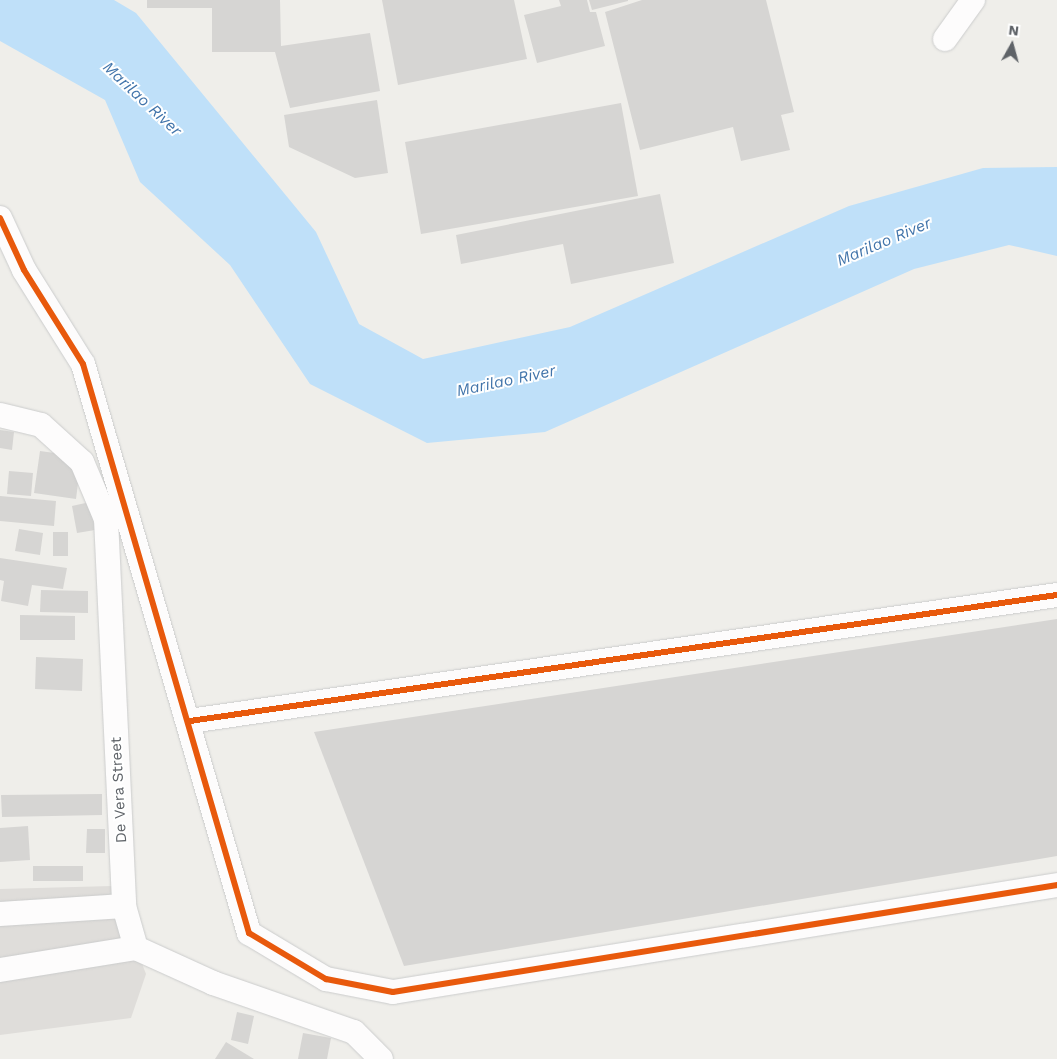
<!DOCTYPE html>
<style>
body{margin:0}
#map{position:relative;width:1057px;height:1059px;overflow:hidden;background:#efeeea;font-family:"Work Sans",sans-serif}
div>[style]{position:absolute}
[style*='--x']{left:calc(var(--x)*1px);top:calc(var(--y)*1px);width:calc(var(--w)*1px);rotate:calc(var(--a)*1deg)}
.industrial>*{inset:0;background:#dfddda}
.water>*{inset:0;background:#bfe0f9}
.building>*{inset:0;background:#d6d5d3}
.roads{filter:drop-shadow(0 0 1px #cbcccc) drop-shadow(0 0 1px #cbcccc)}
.minor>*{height:24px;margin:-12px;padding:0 12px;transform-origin:12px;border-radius:12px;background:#fdfcfc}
.cycleway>*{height:6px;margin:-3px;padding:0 3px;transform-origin:3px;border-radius:3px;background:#e8590c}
span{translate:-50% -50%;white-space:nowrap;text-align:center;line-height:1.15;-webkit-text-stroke:4px #fff;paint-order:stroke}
.street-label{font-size:15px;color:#5f6368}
.water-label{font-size:16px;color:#4174aa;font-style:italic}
.north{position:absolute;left:987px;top:20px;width:50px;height:50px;-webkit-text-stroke:4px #fff;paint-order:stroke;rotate:7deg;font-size:14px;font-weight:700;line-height:20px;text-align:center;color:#5f6368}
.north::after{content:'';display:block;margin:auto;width:18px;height:22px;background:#5f6368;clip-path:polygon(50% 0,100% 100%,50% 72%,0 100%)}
</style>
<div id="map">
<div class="industrial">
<i style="clip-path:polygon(112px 886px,146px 974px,131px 1018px,0 1035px,0 889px)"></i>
</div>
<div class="water">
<i style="clip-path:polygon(0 0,114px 0,136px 13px,316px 232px,359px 324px,423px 359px,570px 327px,849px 206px,983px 168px,1057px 167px,1057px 256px,1009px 245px,914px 269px,545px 432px,427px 443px,310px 384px,230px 265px,140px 182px,105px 100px,0 41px)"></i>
</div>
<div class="building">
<i style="clip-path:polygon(147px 0,280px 0,281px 46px,370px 33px,380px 91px,290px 108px,275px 52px,212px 52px,212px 8px,147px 8px)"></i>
<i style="clip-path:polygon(382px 0,514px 0,527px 59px,398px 85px)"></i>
<i style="clip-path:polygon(559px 0,587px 0,590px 12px,596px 12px,605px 46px,537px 63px,524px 15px,561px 6px)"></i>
<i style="clip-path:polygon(589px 0,628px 0,628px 1px,592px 10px)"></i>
<i style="clip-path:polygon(642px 0,766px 0,794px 112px,781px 115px,790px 150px,741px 161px,733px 127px,640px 150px,605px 12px)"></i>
<i style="clip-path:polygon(377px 100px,388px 173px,355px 178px,289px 147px,284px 115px)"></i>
<i style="clip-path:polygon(621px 103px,638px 196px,421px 234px,405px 142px)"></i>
<i style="clip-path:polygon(660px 194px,674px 263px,571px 284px,563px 244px,461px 264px,456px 235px)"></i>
<i style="clip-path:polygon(0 430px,14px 432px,12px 450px,0 448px)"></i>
<i style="clip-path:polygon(40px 451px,69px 455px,80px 467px,76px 499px,34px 493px)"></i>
<i style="clip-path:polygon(9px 471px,33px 473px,31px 496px,7px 494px)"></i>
<i style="clip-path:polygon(0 496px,56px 501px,54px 526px,0 521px)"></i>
<i style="clip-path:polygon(90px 502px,95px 530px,77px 533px,72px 506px)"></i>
<i style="clip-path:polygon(19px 529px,43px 533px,40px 555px,15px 551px)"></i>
<i style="clip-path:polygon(53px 532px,68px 532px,68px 556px,53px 556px)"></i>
<i style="clip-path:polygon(0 558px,67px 568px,63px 589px,32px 585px,28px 606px,1px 601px,4px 581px,0 580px)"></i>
<i style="clip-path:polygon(41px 590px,88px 591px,88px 613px,40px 612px)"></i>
<i style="clip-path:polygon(20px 615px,75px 616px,75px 640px,20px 640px)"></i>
<i style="clip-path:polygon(1057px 619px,1057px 856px,404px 966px,314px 732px)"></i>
<i style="clip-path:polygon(36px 657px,83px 659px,82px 691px,35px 689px)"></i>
<i style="clip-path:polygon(102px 794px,102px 815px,2px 817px,1px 795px)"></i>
<i style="clip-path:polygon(28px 826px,30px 860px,0 862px,0 828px)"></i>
<i style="clip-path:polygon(87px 829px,105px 829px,105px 853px,86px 853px)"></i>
<i style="clip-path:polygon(33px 866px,83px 866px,83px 881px,33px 881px)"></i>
<i style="clip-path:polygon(237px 1012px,254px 1016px,248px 1044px,231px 1040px)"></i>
<i style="clip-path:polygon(303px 1033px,331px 1038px,327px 1059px,298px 1059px)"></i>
<i style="clip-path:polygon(226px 1042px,254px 1059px,215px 1059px)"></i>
</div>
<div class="roads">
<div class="minor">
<i style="--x:945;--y:39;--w:48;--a:-54.3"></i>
<i style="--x:0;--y:218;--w:57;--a:65.2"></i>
<i style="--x:24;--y:270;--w:111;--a:57.9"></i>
<i style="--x:83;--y:364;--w:593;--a:73.74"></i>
<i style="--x:249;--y:933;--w:90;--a:30.9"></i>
<i style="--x:326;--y:979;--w:68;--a:11"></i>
<i style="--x:393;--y:992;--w:673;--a:-9.15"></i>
<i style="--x:0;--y:415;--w:42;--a:13.7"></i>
<i style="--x:41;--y:425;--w:55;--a:42.1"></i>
<i style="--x:82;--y:462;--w:62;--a:67.2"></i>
<i style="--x:106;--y:519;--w:387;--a:87.3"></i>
<i style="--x:124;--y:906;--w:44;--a:74.1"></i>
<i style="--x:136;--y:948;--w:85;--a:24.4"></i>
<i style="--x:213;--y:983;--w:149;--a:19.2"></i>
<i style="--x:354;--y:1032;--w:38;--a:45"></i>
<i style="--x:190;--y:721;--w:876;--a:-8.27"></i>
<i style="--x:0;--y:914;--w:124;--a:-3.7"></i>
<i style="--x:0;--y:970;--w:138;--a:-9.2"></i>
</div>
</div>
<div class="cycleway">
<i style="--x:0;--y:218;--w:57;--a:65.2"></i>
<i style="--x:24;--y:270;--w:111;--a:57.9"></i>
<i style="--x:83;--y:364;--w:593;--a:73.74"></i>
<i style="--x:249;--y:933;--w:90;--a:30.9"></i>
<i style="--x:326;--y:979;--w:68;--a:11"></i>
<i style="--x:393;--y:992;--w:673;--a:-9.15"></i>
<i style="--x:190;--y:721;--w:876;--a:-8.27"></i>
</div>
<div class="street-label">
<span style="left:119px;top:790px;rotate:-93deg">De Vera Street</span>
</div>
<div class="water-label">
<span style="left:142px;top:99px;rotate:43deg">Marilao River</span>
<span style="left:884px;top:242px;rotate:-23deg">Marilao River</span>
<span style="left:506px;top:381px;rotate:-12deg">Marilao River</span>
</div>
<div class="north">N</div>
</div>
